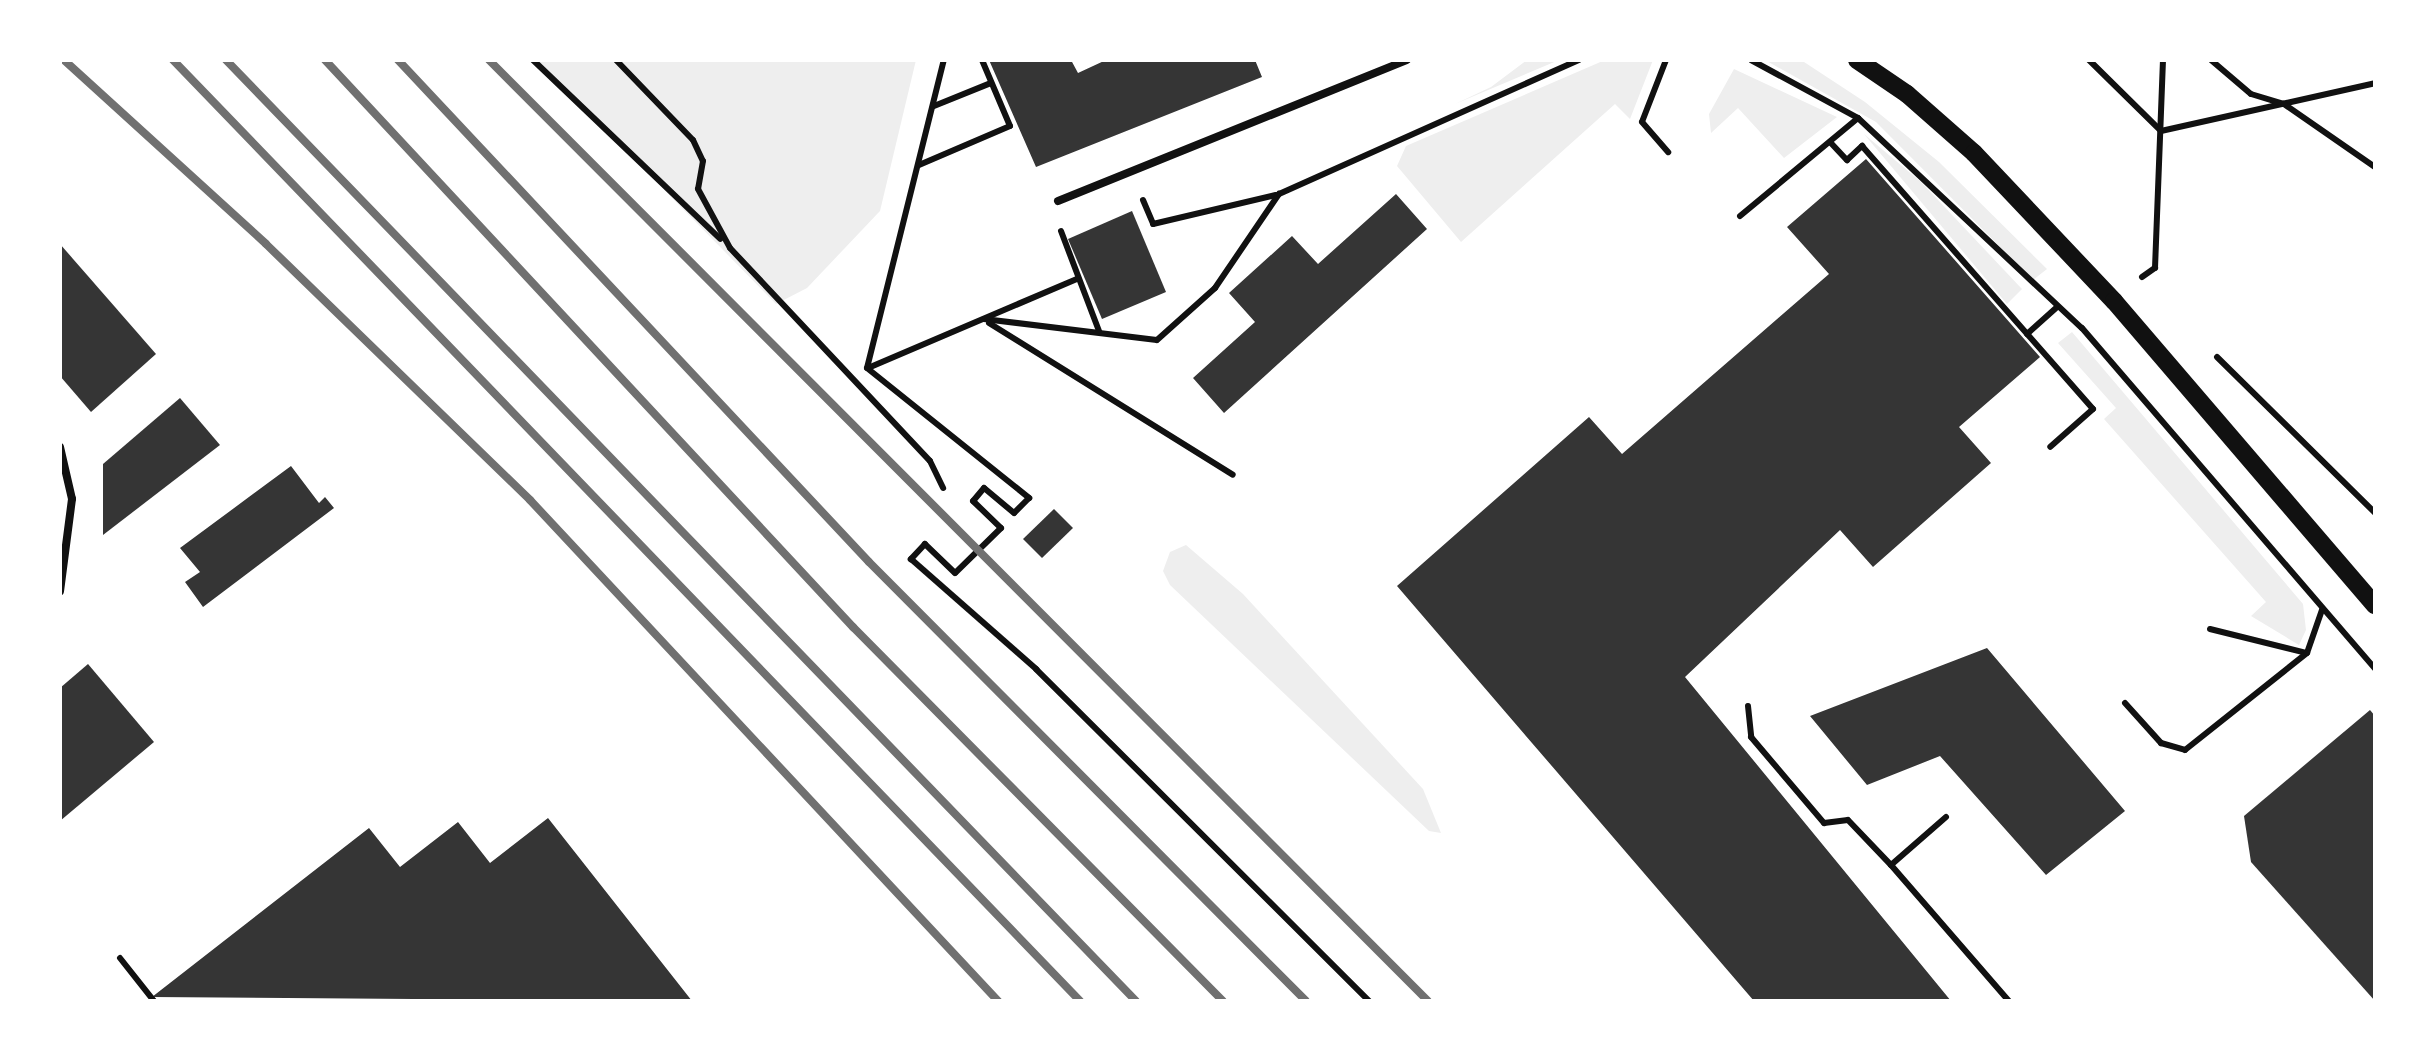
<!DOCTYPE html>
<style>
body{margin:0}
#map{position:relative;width:2435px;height:1061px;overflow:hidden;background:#fff;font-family:Arial,sans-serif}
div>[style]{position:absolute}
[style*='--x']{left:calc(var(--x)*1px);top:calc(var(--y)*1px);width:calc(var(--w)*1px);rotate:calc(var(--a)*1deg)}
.green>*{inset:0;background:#eee}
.building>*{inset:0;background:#353535}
.path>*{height:6px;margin:-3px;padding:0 3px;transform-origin:3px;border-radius:3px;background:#111}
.service>*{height:8px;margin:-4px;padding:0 4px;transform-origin:4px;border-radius:4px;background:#111}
.tertiary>*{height:18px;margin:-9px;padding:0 9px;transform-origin:9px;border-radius:9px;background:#111}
.rail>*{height:8px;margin:-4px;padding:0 4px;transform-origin:4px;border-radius:4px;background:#707070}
span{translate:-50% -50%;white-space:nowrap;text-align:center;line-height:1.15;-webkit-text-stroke:9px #fff;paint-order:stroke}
.frame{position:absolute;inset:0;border:62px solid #fff;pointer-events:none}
</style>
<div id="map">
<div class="green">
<i style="clip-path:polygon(537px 60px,916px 60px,880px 211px,807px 288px,776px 304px)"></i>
<i style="clip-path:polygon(1527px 60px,1559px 60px,1455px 104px,1491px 87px)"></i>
<i style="clip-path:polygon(1605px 60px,1653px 60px,1630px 119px,1615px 104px,1461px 242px,1397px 166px,1406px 146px)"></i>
<i style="clip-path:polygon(1765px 60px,1801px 60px,1865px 102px,1939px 162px,2047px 269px,2033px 280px,1876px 122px)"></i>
<i style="clip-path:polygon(1734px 69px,1837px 117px,1784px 158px,1738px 108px,1711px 133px,1709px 114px)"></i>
<i style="clip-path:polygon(1864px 134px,1921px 182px,2022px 289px,2007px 304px)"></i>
<i style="clip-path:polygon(2072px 332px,2303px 604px,2306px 630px,2299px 645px,2251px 616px,2266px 602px,2104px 419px,2116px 408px,2058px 343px)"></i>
<i style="clip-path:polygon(1186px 545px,1243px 594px,1423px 789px,1441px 833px,1429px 831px,1170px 585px,1163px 571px,1170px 552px)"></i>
</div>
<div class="building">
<i style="clip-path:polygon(989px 60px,1071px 60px,1078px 73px,1106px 60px,1255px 60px,1262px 77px,1036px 167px)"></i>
<i style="clip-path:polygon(1866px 159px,2040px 357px,1959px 427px,1991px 463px,1873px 567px,1840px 530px,1685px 677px,1951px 1001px,1754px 1001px,1397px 586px,1589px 417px,1622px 454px,1829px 274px,1787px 227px)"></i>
<i style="clip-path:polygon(1396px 194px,1427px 229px,1224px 413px,1193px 378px,1255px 322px,1229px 293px,1292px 236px,1318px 264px)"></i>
<i style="clip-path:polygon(1132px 211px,1166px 292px,1102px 319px,1068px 239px)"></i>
<i style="clip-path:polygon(60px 244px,156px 354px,91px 412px,60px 376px)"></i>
<i style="clip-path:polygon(180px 398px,220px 445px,103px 535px,103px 464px)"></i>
<i style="clip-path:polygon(291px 466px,319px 503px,325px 497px,334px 508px,203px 607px,185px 582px,200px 572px,180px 548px)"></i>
<i style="clip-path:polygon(1054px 509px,1073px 528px,1042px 558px,1023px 539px)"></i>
<i style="clip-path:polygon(1987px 648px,2125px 811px,2046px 875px,1940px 756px,1867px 785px,1810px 716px)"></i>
<i style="clip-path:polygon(88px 664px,154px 742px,60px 821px,60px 688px)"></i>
<i style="clip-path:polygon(2370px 710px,2375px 716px,2375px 1001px,2251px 862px,2244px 816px)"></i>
<i style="clip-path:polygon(548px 818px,692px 1001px,152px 997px,369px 828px,400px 867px,458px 822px,490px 863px)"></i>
</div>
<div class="path">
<i style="--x:533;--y:60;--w:259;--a:43.7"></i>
<i style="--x:616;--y:60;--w:111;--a:46.1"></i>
<i style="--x:693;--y:140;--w:23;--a:65"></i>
<i style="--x:703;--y:161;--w:28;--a:100"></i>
<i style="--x:698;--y:189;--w:67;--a:61.5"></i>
<i style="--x:730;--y:248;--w:292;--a:46.8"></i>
<i style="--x:930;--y:461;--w:30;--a:64"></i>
<i style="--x:1666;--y:60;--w:66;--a:111.2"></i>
<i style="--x:1642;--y:122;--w:40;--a:49"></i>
<i style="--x:1751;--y:60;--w:122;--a:28.5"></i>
<i style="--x:1858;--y:118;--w:307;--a:43.2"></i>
<i style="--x:2082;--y:328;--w:450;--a:49.3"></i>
<i style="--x:2089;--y:60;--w:101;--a:44.6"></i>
<i style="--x:2161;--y:131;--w:219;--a:-12.6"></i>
<i style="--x:2211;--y:60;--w:52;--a:40.4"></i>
<i style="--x:2251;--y:94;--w:34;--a:17"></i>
<i style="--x:2284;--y:104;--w:111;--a:34.7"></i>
<i style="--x:934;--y:106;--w:61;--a:-22"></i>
<i style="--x:1830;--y:142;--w:25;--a:47"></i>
<i style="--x:1847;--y:160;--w:21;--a:-43"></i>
<i style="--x:1862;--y:146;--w:350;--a:48.7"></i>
<i style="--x:2093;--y:409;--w:57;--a:138.5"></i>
<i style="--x:919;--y:165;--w:99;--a:-23.2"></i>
<i style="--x:1010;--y:126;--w:72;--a:-113"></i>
<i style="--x:1143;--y:200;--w:26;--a:67"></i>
<i style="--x:1153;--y:224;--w:126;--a:-13.3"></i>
<i style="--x:1740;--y:216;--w:153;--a:-39.7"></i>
<i style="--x:1061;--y:231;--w:107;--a:69.2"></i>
<i style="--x:2142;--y:277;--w:16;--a:-35"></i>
<i style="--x:2155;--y:268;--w:208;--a:-87.8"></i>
<i style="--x:984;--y:319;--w:174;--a:6.9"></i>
<i style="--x:1157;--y:340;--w:78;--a:-41.9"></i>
<i style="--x:1215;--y:288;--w:114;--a:-55.8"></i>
<i style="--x:1279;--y:194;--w:329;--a:-24.1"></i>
<i style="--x:989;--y:323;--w:287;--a:31.9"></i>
<i style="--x:2027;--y:334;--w:39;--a:-42"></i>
<i style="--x:2217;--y:357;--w:222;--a:44.6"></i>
<i style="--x:867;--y:368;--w:208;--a:38.7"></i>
<i style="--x:1029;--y:498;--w:21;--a:135"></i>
<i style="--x:1014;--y:513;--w:39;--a:-140"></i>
<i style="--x:984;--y:488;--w:17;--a:130"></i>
<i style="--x:973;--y:501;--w:39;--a:44"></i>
<i style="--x:1001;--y:528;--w:64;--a:135.6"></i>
<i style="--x:955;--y:573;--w:42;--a:-136"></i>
<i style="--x:925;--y:544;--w:21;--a:133"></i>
<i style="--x:911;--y:559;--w:167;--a:41.3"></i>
<i style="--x:1036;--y:669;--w:470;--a:44.9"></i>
<i style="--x:867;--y:368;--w:317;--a:-76"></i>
<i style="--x:868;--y:368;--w:227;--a:-23.1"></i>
<i style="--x:2210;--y:629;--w:99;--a:14"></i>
<i style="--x:2125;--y:703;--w:54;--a:48"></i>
<i style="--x:2161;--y:743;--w:25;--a:16"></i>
<i style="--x:2185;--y:750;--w:156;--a:-38.5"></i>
<i style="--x:2307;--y:653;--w:46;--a:-70.8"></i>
<i style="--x:1748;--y:706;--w:31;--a:84"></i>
<i style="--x:1751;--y:737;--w:113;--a:49.7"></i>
<i style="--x:1824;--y:823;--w:24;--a:-7"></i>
<i style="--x:1848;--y:820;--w:62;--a:46.3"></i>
<i style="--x:1946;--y:817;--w:73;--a:138.9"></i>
<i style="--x:1891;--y:865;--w:180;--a:49.1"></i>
<i style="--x:120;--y:958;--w:55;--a:51.7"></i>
</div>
<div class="service">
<i style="--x:1058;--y:201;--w:376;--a:-22"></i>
<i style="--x:60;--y:447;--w:53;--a:77"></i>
<i style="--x:72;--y:499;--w:93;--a:97.4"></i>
</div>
<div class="tertiary">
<i style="--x:1857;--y:60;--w:60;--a:34.2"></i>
<i style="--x:1907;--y:94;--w:89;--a:41.4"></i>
<i style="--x:1974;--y:153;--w:204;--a:46.6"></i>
<i style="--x:2114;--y:301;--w:401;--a:49.4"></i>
</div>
<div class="rail">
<i style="--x:64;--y:60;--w:273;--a:42.3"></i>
<i style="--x:266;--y:244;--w:368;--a:44.1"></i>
<i style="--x:530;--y:500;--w:686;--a:46.95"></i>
<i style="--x:173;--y:60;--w:1307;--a:46.05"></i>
<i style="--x:226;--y:60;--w:1309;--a:45.96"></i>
<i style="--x:325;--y:60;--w:775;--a:47.04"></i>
<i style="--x:853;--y:627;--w:526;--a:45.31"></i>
<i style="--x:398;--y:60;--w:688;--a:46.82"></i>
<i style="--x:869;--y:562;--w:619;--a:45.13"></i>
<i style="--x:489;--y:60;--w:1329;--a:45.06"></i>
</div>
<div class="frame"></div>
</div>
